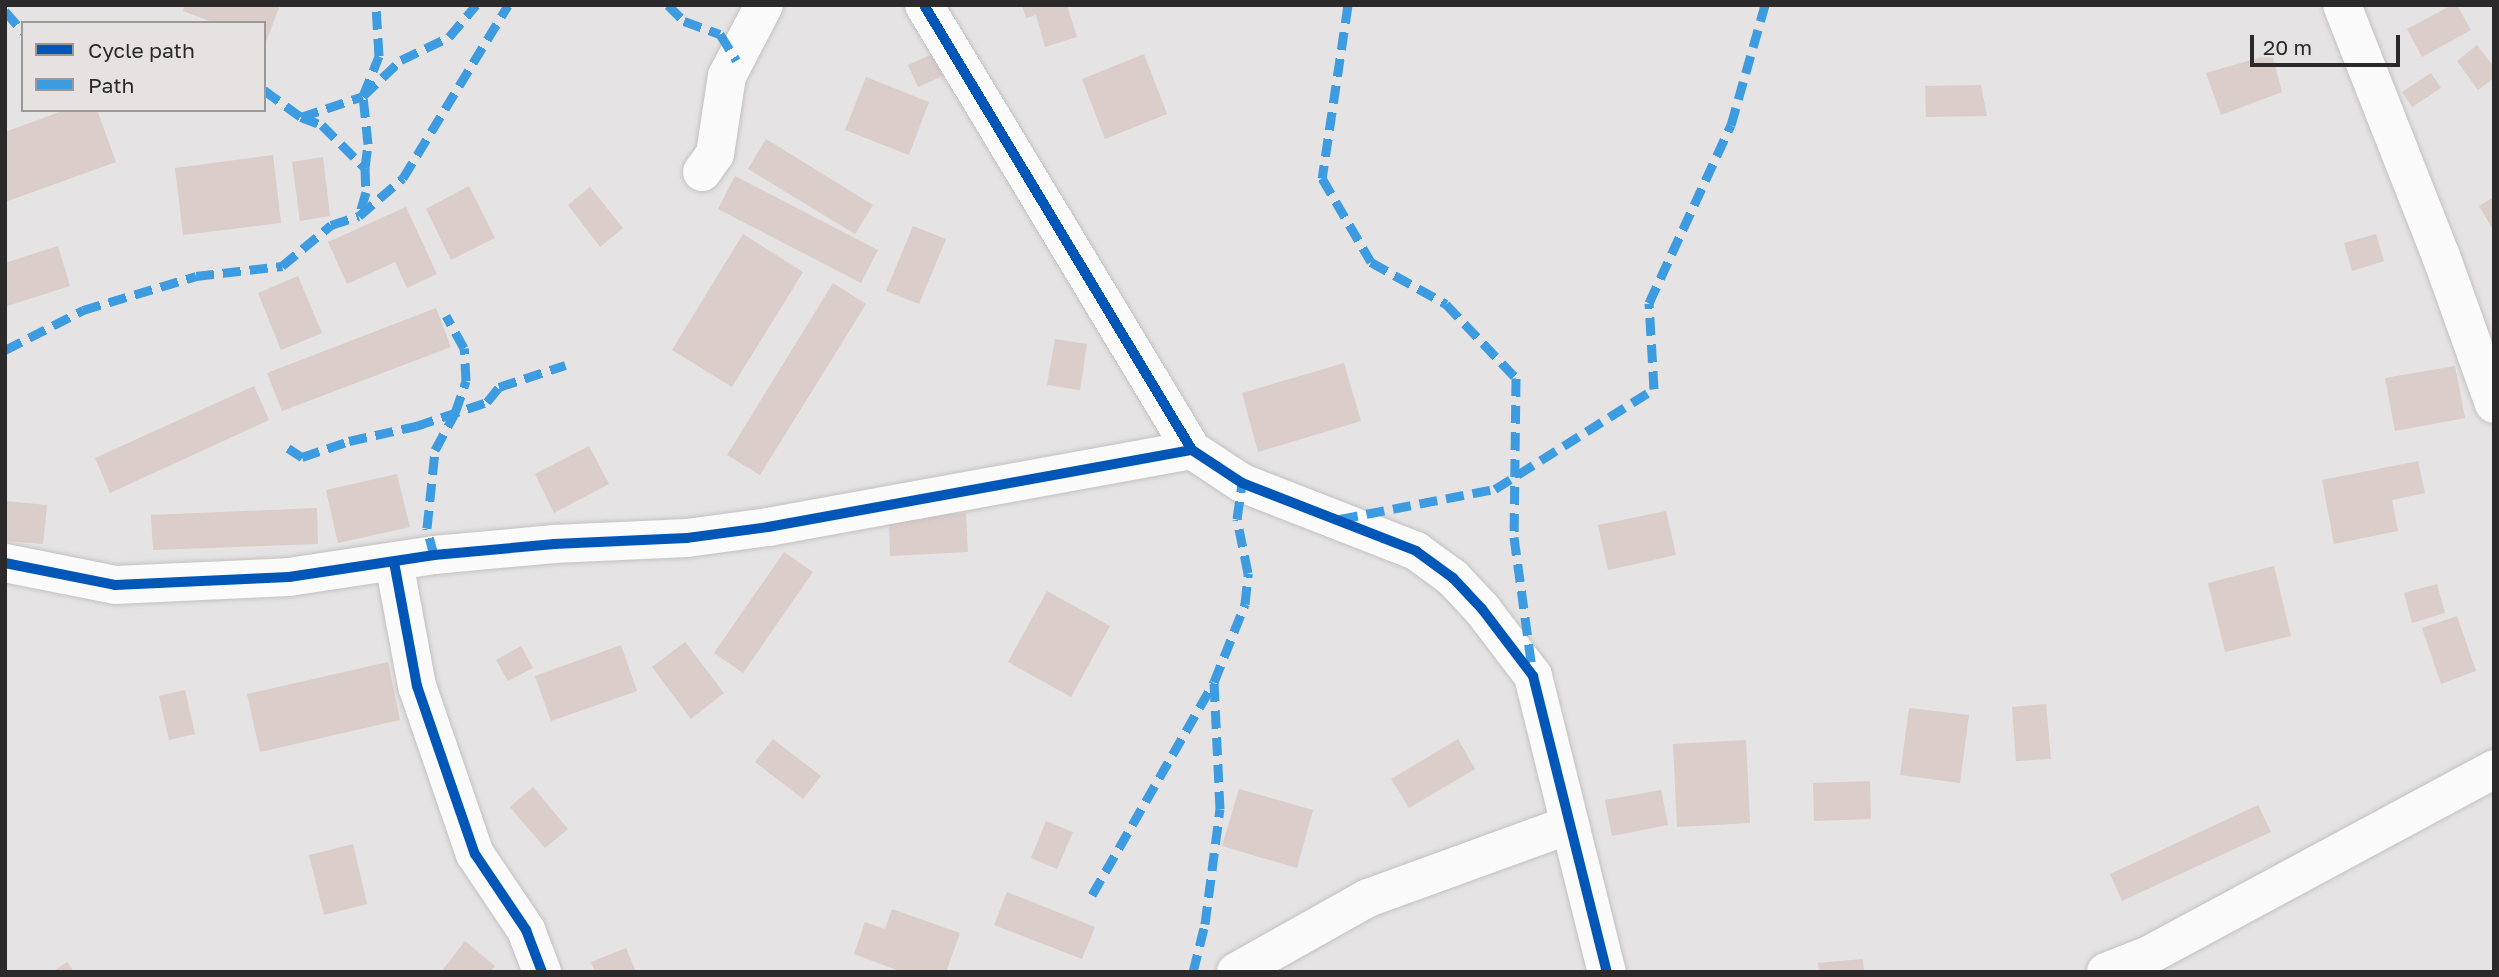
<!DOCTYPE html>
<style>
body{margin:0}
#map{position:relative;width:2499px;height:977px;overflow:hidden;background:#e5e3e3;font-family:"Golos Text",sans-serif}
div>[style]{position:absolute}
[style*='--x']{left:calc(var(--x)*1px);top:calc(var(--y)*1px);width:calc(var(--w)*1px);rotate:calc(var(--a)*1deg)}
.building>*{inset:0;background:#dbcdc9}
.roads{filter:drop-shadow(0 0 2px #c3c1c1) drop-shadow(0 0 2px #c3c1c1)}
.minor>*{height:38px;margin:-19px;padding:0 19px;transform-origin:19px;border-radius:19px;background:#fbfbfb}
.quiet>*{height:9px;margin-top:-4.5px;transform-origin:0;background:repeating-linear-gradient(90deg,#3d9ce1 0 18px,transparent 0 27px)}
.cycleway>*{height:10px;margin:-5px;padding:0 5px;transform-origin:5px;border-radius:5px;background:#0057b8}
span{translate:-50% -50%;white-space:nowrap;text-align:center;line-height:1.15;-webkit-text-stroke:5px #e6e2e2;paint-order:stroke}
.frame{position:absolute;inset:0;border:7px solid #2b2929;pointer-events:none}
.legend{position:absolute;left:21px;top:21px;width:245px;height:91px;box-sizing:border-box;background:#e6e2e2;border:2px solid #9b9898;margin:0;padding:9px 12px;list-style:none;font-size:21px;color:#2b2929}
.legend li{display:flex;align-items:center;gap:14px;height:35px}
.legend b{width:35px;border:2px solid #9b9898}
.scale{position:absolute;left:2250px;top:35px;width:150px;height:32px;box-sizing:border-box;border:4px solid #2b2929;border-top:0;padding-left:9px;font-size:21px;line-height:24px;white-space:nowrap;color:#2b2929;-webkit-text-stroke:5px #e6e2e2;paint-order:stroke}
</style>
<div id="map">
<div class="building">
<i style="clip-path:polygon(185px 5px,280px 5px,266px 42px,264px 23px,215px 23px,183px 11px)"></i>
<i style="clip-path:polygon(1022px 5px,1067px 5px,1077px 37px,1045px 47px,1036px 15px,1026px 18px)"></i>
<i style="clip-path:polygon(2452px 5px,2457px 5px,2471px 30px,2422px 57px,2407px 29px)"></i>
<i style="clip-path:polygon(2477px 45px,2494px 67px,2494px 78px,2478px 90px,2457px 61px)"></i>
<i style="clip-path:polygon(939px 51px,949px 73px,918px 87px,908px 65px)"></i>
<i style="clip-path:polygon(1144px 54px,1167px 114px,1105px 139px,1082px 79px)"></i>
<i style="clip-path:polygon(2272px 54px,2282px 92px,2221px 115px,2206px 73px)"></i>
<i style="clip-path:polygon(2431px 73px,2441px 88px,2412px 107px,2402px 92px)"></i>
<i style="clip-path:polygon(866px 77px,929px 102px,909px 155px,845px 130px)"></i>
<i style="clip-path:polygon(1981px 85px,1987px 116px,1926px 117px,1925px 86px)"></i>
<i style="clip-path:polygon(65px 110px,97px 110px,116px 162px,5px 202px,5px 132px)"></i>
<i style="clip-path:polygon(766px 139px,873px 205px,855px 234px,748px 169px)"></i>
<i style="clip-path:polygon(273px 155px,281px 223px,183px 235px,175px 168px)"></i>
<i style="clip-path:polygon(323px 157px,330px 216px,300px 221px,292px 162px)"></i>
<i style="clip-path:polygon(735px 176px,878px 250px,861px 283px,718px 209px)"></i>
<i style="clip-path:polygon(469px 186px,495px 238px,451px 260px,426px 209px)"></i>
<i style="clip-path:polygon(590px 187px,623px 228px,600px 247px,568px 205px)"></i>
<i style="clip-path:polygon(2494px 197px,2494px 231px,2479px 206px)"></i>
<i style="clip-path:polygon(406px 207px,437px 274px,407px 288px,395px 262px,347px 284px,328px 242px)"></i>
<i style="clip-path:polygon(913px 226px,946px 239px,919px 304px,886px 291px)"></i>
<i style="clip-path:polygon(743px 234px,803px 272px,732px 387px,672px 350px)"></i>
<i style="clip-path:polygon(2376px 234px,2384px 261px,2352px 271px,2344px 243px)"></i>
<i style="clip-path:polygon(58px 246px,70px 286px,7px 306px,5px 263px)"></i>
<i style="clip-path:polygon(298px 276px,322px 333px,281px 350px,258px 293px)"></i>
<i style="clip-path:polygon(833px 283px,866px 304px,760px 475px,727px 455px)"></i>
<i style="clip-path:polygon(436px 308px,451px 347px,282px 411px,267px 373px)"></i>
<i style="clip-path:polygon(1055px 339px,1087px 344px,1080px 390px,1047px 385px)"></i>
<i style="clip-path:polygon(1344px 363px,1361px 421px,1258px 452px,1242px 393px)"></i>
<i style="clip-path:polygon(2455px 366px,2465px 418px,2395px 431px,2385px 378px)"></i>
<i style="clip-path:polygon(254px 386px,269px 420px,110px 493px,95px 458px)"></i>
<i style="clip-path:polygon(589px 446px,609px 484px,554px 513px,535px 474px)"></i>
<i style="clip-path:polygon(2418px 461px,2425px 493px,2392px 500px,2398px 531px,2334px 544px,2322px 480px)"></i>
<i style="clip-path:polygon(397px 474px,410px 527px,338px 543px,326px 490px)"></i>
<i style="clip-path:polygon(5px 501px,47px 505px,43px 544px,5px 541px)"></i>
<i style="clip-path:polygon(317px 508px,318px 544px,153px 550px,151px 515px)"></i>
<i style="clip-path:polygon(1666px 511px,1676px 555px,1608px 570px,1598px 525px)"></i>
<i style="clip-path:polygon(966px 513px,968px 552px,890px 556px,889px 517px)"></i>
<i style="clip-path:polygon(784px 552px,813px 572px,743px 673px,714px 653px)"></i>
<i style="clip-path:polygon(2274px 566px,2291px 636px,2225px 652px,2208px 583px)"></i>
<i style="clip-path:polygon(2437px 584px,2445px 613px,2412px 623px,2404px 593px)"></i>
<i style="clip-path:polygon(1047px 591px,1110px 626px,1071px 697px,1008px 662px)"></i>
<i style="clip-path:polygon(2457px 616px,2476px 671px,2441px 684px,2422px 628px)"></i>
<i style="clip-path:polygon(685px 642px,724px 693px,691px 719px,652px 667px)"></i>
<i style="clip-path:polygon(621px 645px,637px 691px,551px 721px,535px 676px)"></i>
<i style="clip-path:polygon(521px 646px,533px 668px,508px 681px,496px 660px)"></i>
<i style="clip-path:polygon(388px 662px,400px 720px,260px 752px,247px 694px)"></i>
<i style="clip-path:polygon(185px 690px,195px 734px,169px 740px,159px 696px)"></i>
<i style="clip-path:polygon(2046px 704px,2051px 759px,2016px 761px,2012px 707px)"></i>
<i style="clip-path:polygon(1909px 708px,1969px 715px,1960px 783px,1900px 775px)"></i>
<i style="clip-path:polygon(773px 739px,821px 776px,803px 799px,755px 762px)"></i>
<i style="clip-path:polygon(1458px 739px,1475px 769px,1409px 808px,1391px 779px)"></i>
<i style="clip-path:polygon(1746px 740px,1750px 823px,1677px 827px,1673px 744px)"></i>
<i style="clip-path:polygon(1870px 781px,1871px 819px,1814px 821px,1813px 783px)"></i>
<i style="clip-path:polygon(533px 787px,568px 829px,545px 848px,510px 807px)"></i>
<i style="clip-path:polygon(1239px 789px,1313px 810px,1297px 868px,1222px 846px)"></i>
<i style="clip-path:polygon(1661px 790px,1668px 825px,1612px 836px,1605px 800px)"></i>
<i style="clip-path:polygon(2258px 805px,2271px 832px,2122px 901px,2110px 874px)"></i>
<i style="clip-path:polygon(1046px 821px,1073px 832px,1057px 869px,1031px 858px)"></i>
<i style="clip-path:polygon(353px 844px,367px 904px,324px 915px,309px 855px)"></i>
<i style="clip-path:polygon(1007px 892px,1095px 927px,1082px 959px,994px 925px)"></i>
<i style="clip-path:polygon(892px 909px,960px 933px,946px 972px,902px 972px,854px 954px,865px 922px,885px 929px)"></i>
<i style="clip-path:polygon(465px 941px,495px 966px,490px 972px,441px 972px)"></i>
<i style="clip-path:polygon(626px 948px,636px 972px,595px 972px,591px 962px)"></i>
<i style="clip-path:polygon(1863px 959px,1864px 972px,1819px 972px,1818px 963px)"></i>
<i style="clip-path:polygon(67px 962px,74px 972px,52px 972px)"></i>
</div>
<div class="roads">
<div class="minor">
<i style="--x:924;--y:5;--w:519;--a:58.94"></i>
<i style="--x:2342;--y:5;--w:270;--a:68.5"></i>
<i style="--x:2441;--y:256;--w:157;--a:70.3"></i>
<i style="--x:702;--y:172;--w:22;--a:-54"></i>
<i style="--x:715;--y:154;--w:79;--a:-81.3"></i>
<i style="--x:727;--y:76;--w:80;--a:-62.5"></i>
<i style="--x:394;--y:562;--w:126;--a:79.5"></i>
<i style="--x:417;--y:686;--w:178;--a:71"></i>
<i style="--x:475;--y:854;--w:92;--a:56.1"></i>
<i style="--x:526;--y:930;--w:45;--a:69.1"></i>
<i style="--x:5;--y:563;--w:112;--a:11.3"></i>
<i style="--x:115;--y:585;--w:174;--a:-2.6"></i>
<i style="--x:289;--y:577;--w:147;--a:-8.6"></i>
<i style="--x:434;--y:555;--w:121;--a:-5.2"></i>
<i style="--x:554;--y:544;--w:133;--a:-2.6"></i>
<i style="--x:687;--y:538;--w:82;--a:-7.7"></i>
<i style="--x:768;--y:527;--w:431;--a:-10.3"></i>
<i style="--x:1192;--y:450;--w:60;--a:33.4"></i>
<i style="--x:1242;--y:483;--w:187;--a:21.3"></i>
<i style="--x:1416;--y:551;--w:46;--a:36.1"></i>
<i style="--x:1453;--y:578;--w:42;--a:46.9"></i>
<i style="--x:1482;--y:609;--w:84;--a:52.7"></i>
<i style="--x:1533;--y:676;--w:305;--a:76"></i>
<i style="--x:1236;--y:972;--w:151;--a:-29.3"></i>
<i style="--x:1368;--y:898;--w:214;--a:-20"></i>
<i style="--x:2106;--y:972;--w:46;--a:-21.6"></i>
<i style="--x:2149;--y:955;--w:392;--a:-28.3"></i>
</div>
</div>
<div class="quiet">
<i style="--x:668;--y:5;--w:23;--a:45"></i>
<i style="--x:684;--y:21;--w:38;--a:20"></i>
<i style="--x:720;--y:34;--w:31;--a:58"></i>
<i style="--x:1348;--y:5;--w:175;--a:98.5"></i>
<i style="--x:1322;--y:178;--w:97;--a:59.7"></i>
<i style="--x:1371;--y:262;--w:86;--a:29.2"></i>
<i style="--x:1446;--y:304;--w:102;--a:46.6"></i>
<i style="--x:1516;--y:378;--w:159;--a:90.7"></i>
<i style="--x:1514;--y:537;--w:133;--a:82.2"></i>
<i style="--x:5;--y:11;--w:28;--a:49"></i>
<i style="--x:264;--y:90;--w:46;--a:36.1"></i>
<i style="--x:301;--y:117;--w:65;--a:-18.7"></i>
<i style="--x:363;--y:96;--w:52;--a:-43.5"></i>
<i style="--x:401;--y:60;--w:53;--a:-25.6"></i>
<i style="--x:449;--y:37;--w:42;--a:-49.8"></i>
<i style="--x:301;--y:117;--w:22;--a:21"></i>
<i style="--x:322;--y:125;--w:61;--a:45"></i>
<i style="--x:365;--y:168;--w:24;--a:88"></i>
<i style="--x:366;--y:192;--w:25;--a:106"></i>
<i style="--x:365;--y:168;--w:24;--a:-83"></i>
<i style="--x:368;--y:144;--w:48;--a:-95.9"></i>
<i style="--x:363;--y:96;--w:43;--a:-68.2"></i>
<i style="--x:379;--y:56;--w:51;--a:-93.4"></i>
<i style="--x:5;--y:350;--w:88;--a:-27.1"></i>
<i style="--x:83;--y:310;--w:118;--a:-16.7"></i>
<i style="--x:196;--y:276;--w:87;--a:-6.6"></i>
<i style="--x:282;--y:266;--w:64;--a:-39.9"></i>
<i style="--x:331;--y:225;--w:29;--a:-18"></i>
<i style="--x:359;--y:216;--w:58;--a:-40.8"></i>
<i style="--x:403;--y:178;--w:202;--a:-58.7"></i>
<i style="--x:288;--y:448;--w:17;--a:33"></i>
<i style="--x:302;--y:457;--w:50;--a:-18.8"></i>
<i style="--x:349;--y:441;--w:69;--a:-12.6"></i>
<i style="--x:416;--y:426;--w:75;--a:-18.7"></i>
<i style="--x:487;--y:402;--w:19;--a:-51"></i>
<i style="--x:499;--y:387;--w:70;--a:-18.4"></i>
<i style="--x:1340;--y:519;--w:158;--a:-11"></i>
<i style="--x:1495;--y:489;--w:188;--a:-32.2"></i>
<i style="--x:1654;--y:389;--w:86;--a:-93.3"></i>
<i style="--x:1649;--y:303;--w:196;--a:-65.3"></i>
<i style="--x:1731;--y:125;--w:125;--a:-74.2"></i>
<i style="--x:434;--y:555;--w:28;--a:-105"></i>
<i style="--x:427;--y:528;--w:78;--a:-84.1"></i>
<i style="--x:435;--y:450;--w:42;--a:-61.6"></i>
<i style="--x:455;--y:413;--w:34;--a:-71"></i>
<i style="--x:466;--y:381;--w:33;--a:-93"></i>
<i style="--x:464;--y:348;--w:37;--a:-119"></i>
<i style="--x:1092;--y:895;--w:245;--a:-60.2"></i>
<i style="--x:1214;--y:682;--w:84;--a:-68.3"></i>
<i style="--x:1245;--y:604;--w:31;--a:-84"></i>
<i style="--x:1248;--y:573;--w:55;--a:-101.5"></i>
<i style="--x:1237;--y:519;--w:36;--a:-82"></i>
<i style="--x:1193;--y:972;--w:49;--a:-76"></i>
<i style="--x:1205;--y:924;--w:116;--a:-82.6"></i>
<i style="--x:1220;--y:809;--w:127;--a:-92.7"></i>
</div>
<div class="cycleway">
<i style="--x:924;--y:5;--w:519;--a:58.94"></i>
<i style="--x:394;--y:562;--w:126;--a:79.5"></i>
<i style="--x:417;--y:686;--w:178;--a:71"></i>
<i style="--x:475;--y:854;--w:92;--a:56.1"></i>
<i style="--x:526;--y:930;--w:45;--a:69.1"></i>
<i style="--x:5;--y:563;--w:112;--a:11.3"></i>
<i style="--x:115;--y:585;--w:174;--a:-2.6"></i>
<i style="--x:289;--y:577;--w:147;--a:-8.6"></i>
<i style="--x:434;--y:555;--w:121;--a:-5.2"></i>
<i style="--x:554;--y:544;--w:133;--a:-2.6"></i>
<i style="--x:687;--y:538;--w:82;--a:-7.7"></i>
<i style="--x:768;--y:527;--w:431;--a:-10.3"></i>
<i style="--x:1192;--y:450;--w:60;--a:33.4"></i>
<i style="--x:1242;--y:483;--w:187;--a:21.3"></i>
<i style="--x:1416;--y:551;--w:46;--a:36.1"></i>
<i style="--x:1453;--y:578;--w:42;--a:46.9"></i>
<i style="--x:1482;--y:609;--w:84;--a:52.7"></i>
<i style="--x:1533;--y:676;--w:305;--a:76"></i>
</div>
<div class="frame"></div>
<ul class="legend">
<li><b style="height:9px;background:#0057b8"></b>Cycle path</li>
<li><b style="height:9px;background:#3d9ce1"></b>Path</li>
</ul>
<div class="scale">20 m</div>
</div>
